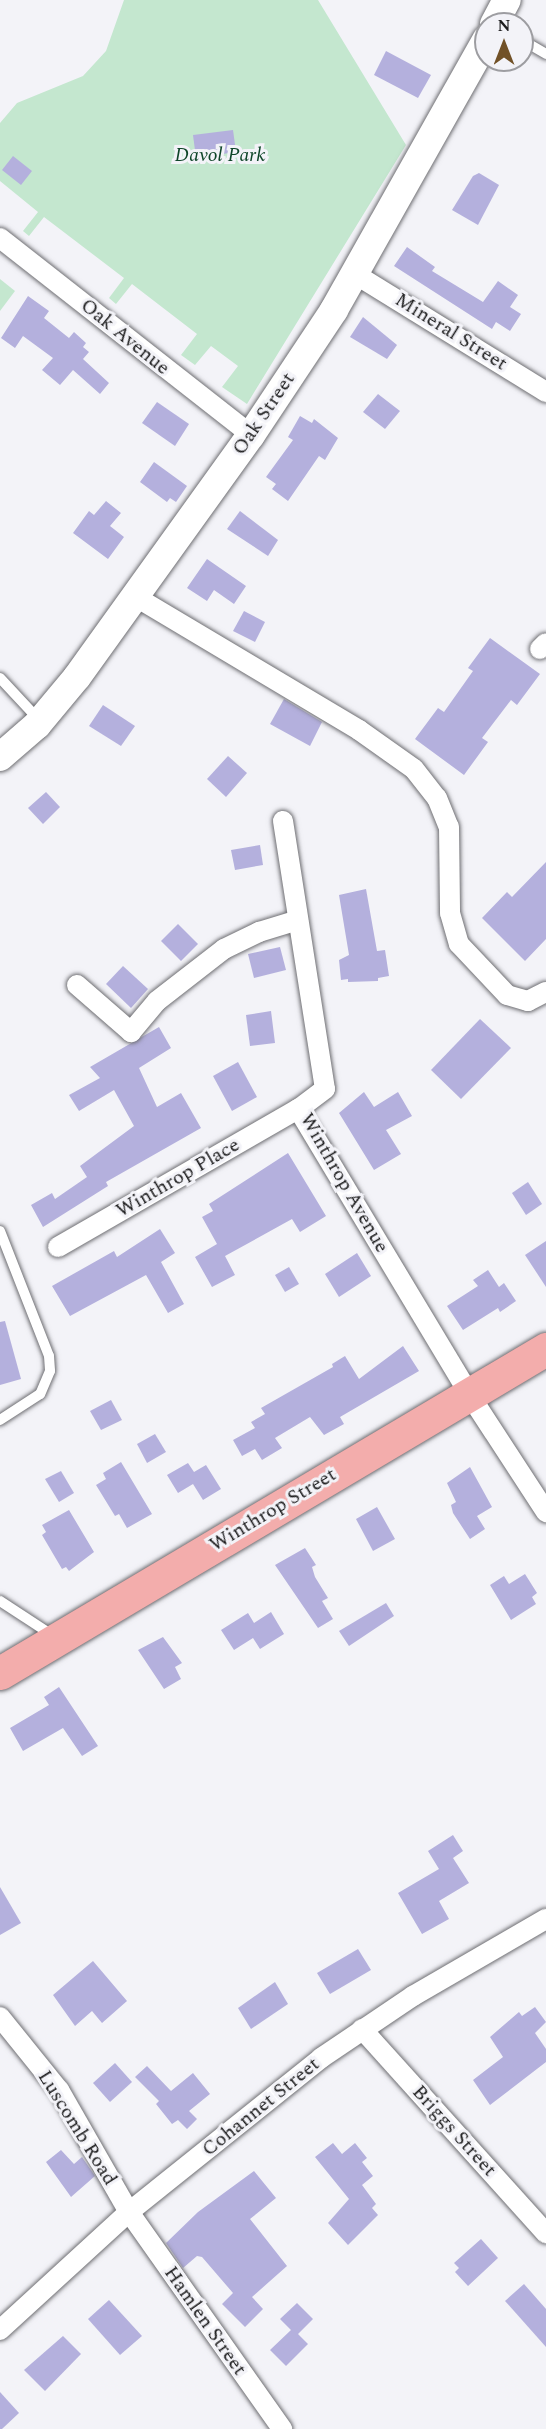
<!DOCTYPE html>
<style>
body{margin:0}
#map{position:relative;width:546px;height:2429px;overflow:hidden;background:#f3f3f8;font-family:Spectral,serif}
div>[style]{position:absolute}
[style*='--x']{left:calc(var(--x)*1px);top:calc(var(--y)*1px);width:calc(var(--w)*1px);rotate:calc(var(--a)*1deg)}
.green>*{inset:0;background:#c4e7cf}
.building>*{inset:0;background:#b4b0dd}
.roads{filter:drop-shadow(0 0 2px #6e6e72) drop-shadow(0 0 2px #6e6e72)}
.lane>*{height:10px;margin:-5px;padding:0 5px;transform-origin:5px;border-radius:5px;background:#fff}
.street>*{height:20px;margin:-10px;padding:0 10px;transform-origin:10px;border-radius:10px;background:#fff}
.secondary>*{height:28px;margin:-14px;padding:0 14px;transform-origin:14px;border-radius:14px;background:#fff}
.highway>*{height:33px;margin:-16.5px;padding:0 16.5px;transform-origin:16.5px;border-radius:16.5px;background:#f3adac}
span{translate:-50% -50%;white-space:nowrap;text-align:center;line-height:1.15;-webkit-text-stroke:6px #f3f3f8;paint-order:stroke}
.park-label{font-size:20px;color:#0e4528;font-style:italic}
.street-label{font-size:20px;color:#1d1d1e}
.north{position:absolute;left:474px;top:12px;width:60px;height:60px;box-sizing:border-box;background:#f3f3f8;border:2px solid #9d9da1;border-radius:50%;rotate:0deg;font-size:16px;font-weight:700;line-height:24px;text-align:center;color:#1d1d1e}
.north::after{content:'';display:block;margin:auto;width:21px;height:27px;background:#715127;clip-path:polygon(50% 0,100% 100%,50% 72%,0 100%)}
</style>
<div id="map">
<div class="green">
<i style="clip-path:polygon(124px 0,318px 0,406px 145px,247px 404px,222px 387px,238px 366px,211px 346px,195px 365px,181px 355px,197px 334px,132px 284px,116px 304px,109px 298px,124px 278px,44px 217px,29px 236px,23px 231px,38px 212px,0 181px,0 123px,17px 103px,83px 76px,106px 51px)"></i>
<i style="clip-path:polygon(0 279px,15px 291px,0 311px)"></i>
</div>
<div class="building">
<i style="clip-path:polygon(386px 51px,431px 75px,418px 98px,374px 75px)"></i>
<i style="clip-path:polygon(233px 130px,236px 152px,196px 158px,193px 135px)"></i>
<i style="clip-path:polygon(13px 156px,32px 171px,21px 185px,2px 170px)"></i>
<i style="clip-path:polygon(479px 173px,499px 185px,478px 225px,452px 210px,473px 176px)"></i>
<i style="clip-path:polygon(407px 247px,435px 267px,432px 271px,483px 302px,498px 281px,518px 295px,510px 307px,521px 314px,510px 331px,496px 322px,492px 329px,394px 266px)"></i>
<i style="clip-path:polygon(28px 296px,49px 311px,44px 318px,69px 338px,74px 332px,86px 343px,83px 347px,89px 352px,83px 359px,109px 383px,100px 394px,73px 370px,60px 385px,42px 370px,53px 358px,23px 336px,15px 348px,1px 338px)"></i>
<i style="clip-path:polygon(363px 317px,397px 345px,387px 359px,350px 337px)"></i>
<i style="clip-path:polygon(378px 394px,400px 411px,385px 429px,363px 412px)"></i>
<i style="clip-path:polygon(157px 402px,189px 424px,175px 446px,142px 423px)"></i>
<i style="clip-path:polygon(300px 416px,312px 423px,314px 419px,338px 438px,325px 460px,319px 456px,288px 501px,272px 489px,276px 484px,266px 477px,293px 440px,288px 437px)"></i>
<i style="clip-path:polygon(154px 462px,187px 486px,176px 502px,170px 498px,167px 502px,140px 482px)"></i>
<i style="clip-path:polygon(106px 501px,121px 513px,110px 526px,124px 537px,108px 559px,73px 533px,89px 511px,94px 515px)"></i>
<i style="clip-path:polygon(240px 511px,278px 540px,268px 556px,227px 529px)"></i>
<i style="clip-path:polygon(207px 559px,246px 586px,234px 604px,214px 590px,207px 601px,187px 588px)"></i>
<i style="clip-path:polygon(244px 611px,265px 622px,255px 642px,233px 631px)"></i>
<i style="clip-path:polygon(490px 638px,540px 674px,517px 705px,511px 700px,482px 738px,488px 742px,464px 775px,415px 739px,438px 708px,444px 712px,473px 671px,468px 668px)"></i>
<i style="clip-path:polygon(284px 699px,322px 722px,310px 746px,270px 724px)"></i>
<i style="clip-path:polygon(103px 705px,135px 726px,121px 746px,89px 726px)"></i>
<i style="clip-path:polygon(228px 756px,247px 773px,226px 797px,207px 779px)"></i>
<i style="clip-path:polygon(46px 792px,60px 807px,43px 824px,28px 808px)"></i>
<i style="clip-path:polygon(260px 845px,263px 865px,235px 870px,231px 850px)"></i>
<i style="clip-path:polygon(546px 862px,546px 939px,525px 961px,482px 918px,507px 892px,512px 897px)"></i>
<i style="clip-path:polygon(366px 889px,377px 951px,385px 950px,389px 976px,378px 978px,378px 981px,348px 982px,348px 979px,341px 980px,339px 960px,349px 955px,339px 895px)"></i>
<i style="clip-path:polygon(178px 924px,198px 944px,181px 961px,161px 941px)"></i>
<i style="clip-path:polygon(280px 947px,286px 970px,254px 978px,248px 954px)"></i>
<i style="clip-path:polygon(123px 966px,148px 989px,131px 1008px,106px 984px)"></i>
<i style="clip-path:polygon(271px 1011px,275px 1043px,250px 1046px,246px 1015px)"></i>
<i style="clip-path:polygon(480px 1019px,511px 1048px,461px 1099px,431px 1070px)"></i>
<i style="clip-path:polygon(159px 1027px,171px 1048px,139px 1068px,157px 1107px,181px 1093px,201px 1128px,106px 1182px,108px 1186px,43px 1227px,31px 1205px,52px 1193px,55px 1199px,87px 1177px,80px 1166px,134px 1126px,114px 1090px,79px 1111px,69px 1095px,100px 1078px,90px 1067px)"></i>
<i style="clip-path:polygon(238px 1062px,257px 1097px,232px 1111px,213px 1076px)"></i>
<i style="clip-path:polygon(364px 1092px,374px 1107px,398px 1092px,412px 1116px,386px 1130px,401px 1154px,374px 1170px,339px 1113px)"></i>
<i style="clip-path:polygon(288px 1153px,326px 1216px,300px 1232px,292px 1219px,225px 1256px,235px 1275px,212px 1287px,195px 1257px,217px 1244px,202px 1217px,213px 1211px,209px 1204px)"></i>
<i style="clip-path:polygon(528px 1182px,542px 1204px,526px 1215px,512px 1193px)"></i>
<i style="clip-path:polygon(160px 1229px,175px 1253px,161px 1262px,184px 1304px,168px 1313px,146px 1275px,70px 1316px,52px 1286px,114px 1251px,117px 1257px)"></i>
<i style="clip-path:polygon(546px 1241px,546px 1287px,525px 1255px)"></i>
<i style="clip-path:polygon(357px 1253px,371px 1276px,339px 1297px,325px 1274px)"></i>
<i style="clip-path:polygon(289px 1267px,299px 1284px,285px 1292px,275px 1275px)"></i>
<i style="clip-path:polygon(488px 1270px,499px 1287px,504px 1283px,516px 1301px,500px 1312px,498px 1308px,463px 1330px,447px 1306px,478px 1286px,473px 1280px)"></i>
<i style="clip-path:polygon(5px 1321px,21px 1379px,0 1385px,0 1322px)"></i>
<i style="clip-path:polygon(403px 1346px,419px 1371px,340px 1417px,344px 1424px,324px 1435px,310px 1417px,275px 1438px,282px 1448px,262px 1460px,255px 1449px,242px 1456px,233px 1440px,255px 1428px,251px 1422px,265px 1414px,261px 1408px,333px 1367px,332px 1364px,345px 1356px,359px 1379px)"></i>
<i style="clip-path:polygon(111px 1400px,122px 1420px,101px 1430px,90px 1411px)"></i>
<i style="clip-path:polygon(155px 1434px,166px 1452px,147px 1463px,137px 1444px)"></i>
<i style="clip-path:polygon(121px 1462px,152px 1514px,127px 1528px,119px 1514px,115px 1516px,96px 1485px,106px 1479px,103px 1473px)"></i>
<i style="clip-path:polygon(188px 1463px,194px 1472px,206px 1465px,221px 1489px,203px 1500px,193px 1484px,178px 1493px,167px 1475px)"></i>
<i style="clip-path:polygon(470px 1467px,492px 1507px,477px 1516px,485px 1529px,470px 1539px,453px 1513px,451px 1505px,456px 1502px,447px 1483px)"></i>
<i style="clip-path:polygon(61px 1471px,74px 1493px,59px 1502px,45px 1479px)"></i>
<i style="clip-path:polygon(377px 1507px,395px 1539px,373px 1551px,356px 1519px)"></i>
<i style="clip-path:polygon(69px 1510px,94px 1552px,69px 1571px,66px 1567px,62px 1569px,42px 1535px,46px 1532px,42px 1525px)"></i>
<i style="clip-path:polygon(305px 1548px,316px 1565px,312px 1567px,315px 1577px,328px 1598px,322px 1601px,333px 1619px,318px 1628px,275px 1565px)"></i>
<i style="clip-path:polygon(525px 1574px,537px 1593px,532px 1597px,536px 1604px,511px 1620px,490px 1585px,504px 1576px,509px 1584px)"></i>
<i style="clip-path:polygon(386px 1603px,394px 1616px,349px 1646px,339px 1631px)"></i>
<i style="clip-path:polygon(271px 1612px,284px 1634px,260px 1649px,253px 1638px,234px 1650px,221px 1630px,248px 1613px,254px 1623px)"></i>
<i style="clip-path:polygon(163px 1637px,182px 1663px,175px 1667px,181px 1679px,164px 1689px,138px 1650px)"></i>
<i style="clip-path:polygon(59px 1687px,98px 1746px,82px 1756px,63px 1728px,23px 1751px,10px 1728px,49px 1705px,44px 1697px)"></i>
<i style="clip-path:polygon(453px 1835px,463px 1851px,453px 1858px,469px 1883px,439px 1901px,449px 1919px,422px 1934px,398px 1893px,439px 1869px,428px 1851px)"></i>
<i style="clip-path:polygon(0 1887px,21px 1923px,0 1935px)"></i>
<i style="clip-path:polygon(358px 1949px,371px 1970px,330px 1994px,317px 1973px)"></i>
<i style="clip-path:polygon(93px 1961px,127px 2001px,102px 2023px,92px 2011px,75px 2026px,53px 1995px)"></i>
<i style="clip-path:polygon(275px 1982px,288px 2004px,251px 2029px,238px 2008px)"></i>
<i style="clip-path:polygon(535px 2007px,546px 2022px,535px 2033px,546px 2049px,546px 2062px,490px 2105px,473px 2080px,503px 2057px,490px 2037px,519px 2012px,522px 2016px)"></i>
<i style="clip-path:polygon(115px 2063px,132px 2082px,110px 2102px,93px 2083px)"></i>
<i style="clip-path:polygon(147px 2066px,171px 2091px,193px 2073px,210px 2094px,189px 2111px,197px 2119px,187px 2129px,178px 2120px,172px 2124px,156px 2104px,159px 2101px,135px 2077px)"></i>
<i style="clip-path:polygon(333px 2143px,342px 2154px,355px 2143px,367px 2158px,362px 2162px,373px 2176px,362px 2185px,376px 2204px,372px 2208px,378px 2215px,348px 2245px,328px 2223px,349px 2199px,315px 2157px)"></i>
<i style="clip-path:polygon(61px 2150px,74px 2164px,82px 2157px,95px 2176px,71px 2197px,46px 2162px)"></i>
<i style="clip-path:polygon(254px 2171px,276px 2198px,250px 2219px,287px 2266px,252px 2297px,263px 2309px,245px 2327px,222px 2304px,233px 2293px,202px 2257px,197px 2256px,183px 2268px,166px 2243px,198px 2212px)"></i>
<i style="clip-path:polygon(481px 2239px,498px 2258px,468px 2286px,455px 2272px,459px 2268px,454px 2263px)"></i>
<i style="clip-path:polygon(524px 2284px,546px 2309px,546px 2347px,505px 2301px)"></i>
<i style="clip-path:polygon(109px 2300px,142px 2336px,120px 2355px,88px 2319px)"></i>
<i style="clip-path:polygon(297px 2303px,313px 2319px,298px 2334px,308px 2344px,286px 2366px,270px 2350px,291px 2330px,280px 2319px)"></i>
<i style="clip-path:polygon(63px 2336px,81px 2354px,45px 2391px,24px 2370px)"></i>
<i style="clip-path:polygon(0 2392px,19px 2413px,2px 2429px,0 2429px)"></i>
</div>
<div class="roads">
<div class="lane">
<i style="--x:522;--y:40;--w:28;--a:30"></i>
<i style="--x:0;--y:678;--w:59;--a:47.1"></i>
<i style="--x:0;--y:1231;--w:134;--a:68.6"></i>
<i style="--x:49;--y:1356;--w:15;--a:86"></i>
<i style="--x:50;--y:1371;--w:25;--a:113"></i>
<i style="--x:40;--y:1394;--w:48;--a:147"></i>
<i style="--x:0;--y:1601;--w:62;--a:33.2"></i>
</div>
<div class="street">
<i style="--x:0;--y:238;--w:319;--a:38.1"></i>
<i style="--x:355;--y:274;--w:225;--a:31.7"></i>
<i style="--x:136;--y:597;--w:260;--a:30.8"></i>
<i style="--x:359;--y:730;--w:67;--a:35.3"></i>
<i style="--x:414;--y:769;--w:37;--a:52"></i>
<i style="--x:437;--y:798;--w:31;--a:68"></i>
<i style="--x:449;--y:827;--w:86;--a:89.3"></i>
<i style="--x:450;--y:913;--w:32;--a:74"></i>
<i style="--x:459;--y:944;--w:70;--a:46.7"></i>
<i style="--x:507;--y:995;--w:22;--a:16"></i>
<i style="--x:528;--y:1001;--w:20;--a:-27"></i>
<i style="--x:540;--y:649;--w:8;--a:-45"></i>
<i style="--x:283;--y:821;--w:271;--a:81.1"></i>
<i style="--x:325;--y:1089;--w:34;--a:143"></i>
<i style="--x:298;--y:1109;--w:332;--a:59"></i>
<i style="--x:469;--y:1394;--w:141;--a:56.9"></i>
<i style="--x:77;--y:985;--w:72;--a:41"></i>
<i style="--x:131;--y:1032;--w:40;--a:-50"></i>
<i style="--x:157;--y:1001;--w:85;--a:-37.8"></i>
<i style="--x:224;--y:949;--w:39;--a:-26"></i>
<i style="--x:259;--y:932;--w:41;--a:-17.1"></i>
<i style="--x:58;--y:1247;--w:277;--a:-29.9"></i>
<i style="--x:0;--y:2017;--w:94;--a:51.1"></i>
<i style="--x:59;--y:2090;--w:141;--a:60.2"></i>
<i style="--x:129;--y:2212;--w:266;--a:54.8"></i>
<i style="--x:362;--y:2029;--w:275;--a:48"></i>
<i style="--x:0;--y:2330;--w:175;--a:-42.5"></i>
<i style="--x:129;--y:2212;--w:246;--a:-38.7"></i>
<i style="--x:321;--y:2058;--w:111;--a:-34"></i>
<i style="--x:413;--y:1996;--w:154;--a:-30.1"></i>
</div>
<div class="secondary">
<i style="--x:494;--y:24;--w:27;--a:-62"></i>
<i style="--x:0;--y:757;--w:49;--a:-40.9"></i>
<i style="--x:37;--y:725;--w:62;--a:-50.2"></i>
<i style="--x:77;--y:677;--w:298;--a:-54.3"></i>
<i style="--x:251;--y:435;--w:150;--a:-56.4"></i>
<i style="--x:334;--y:310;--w:310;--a:-60.6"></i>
</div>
<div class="highway">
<i style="--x:0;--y:1673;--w:635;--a:-30.69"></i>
</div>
</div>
<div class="park-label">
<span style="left:220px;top:155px">Davol Park</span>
</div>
<div class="street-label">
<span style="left:451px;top:332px;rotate:32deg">Mineral Street</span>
<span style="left:125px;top:337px;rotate:39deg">Oak Avenue</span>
<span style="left:264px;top:414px;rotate:-56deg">Oak Street</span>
<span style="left:178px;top:1178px;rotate:-30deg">Winthrop Place</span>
<span style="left:344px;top:1183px;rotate:60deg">Winthrop Avenue</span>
<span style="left:273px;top:1510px;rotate:-31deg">Winthrop Street</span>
<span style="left:261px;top:2107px;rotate:-39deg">Cohannet Street</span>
<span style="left:77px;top:2128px;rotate:58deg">Luscomb Road</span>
<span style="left:454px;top:2131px;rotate:48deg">Briggs Street</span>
<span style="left:205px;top:2321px;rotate:55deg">Hamlen Street</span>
</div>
<div class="north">N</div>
</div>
